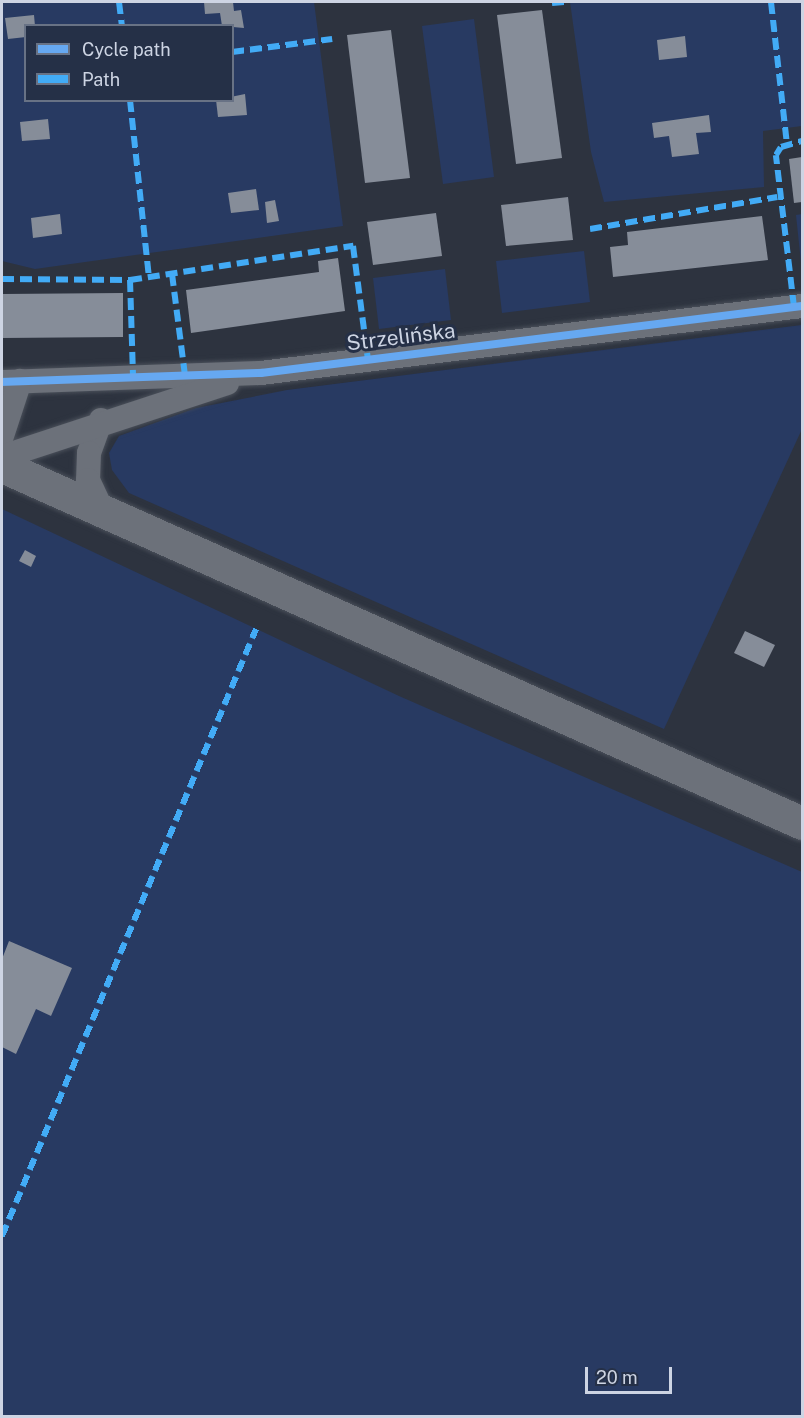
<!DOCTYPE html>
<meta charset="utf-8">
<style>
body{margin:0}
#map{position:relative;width:804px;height:1418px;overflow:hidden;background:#2d333f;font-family:"Public Sans",sans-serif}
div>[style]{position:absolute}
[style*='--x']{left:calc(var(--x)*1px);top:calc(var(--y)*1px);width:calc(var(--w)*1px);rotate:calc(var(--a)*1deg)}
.green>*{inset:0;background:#283a62}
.building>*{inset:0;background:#868d99}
.roads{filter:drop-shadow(0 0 2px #4a505a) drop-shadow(0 0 2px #4a505a)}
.street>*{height:24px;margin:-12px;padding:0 12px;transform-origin:12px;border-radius:12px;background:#6c717a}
.secondary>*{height:33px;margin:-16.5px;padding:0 16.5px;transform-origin:16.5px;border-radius:16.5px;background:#6c717a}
.quiet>*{height:6px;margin-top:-3px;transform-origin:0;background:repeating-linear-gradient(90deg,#42abf6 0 12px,transparent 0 18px)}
.cycleway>*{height:8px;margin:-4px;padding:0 4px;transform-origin:4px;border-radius:4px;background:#66a8f1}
span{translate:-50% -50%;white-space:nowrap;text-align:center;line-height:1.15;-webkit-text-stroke:6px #253047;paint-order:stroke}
.street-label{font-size:21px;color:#cdd4e3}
.frame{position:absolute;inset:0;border:3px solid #cdd4e3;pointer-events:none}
.legend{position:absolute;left:24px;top:24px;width:210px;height:78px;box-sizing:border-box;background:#253047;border:2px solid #687285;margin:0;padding:8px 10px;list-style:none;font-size:18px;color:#cdd4e3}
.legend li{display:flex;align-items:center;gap:12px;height:30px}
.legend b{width:30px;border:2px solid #687285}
.scale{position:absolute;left:585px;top:1367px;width:87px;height:27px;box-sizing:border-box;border:3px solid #cdd4e3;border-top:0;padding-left:8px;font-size:18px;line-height:21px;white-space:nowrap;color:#cdd4e3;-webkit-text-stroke:4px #253047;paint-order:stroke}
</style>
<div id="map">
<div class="green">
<i style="clip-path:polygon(evenodd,2px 2px,314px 2px,343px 226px,35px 269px,2px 261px,2px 2px,26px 26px,232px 26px,232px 100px,26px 100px,26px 26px)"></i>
<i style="clip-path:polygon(570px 2px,802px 2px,802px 126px,763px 131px,764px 187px,604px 202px,591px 152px)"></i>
<i style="clip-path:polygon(474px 19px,494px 177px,443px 184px,422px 26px)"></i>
<i style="clip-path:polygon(802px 214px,802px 272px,796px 215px)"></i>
<i style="clip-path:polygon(584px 251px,590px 302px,502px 313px,496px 261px)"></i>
<i style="clip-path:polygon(445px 269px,451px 320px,379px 329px,373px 278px)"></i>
<i style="clip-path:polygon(802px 325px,802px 429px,664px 729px,129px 493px,112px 470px,109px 453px,119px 436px,196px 408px,287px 390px)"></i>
<i style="clip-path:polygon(2px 509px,399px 696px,802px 872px,802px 1416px,2px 1416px)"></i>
</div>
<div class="building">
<i style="clip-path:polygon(204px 2px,233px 2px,234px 11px,241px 10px,244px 28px,222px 26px,220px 13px,205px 14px)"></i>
<i style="clip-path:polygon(542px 10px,562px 158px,516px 164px,497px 15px)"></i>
<i style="clip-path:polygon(34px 15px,35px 26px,26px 26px,26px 37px,8px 39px,5px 18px)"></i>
<i style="clip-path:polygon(391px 30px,410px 178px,365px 183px,347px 35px)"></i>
<i style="clip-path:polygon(685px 36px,687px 57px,659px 60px,657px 40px)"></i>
<i style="clip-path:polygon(245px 94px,247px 115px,218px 117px,216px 100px)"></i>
<i style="clip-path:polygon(709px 115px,711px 132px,696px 133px,699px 154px,672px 157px,669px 136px,654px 138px,652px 123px)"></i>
<i style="clip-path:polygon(48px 119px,50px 139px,22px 141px,20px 122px)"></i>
<i style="clip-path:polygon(802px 157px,802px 202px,794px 203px,789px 159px)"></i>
<i style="clip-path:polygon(256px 189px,259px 210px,231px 213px,228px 193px)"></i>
<i style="clip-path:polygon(568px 197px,573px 240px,506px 246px,501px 205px)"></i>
<i style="clip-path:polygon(275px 200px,279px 221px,267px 223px,265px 202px)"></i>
<i style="clip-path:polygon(436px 213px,442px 256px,373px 265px,367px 222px)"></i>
<i style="clip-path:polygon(60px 214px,62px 234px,33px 238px,31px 218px)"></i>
<i style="clip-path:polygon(762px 216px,768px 260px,613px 277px,610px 247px,628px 245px,627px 232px)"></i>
<i style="clip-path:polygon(338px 258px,345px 311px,191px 333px,186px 290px,319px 272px,318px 261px)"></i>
<i style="clip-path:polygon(123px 293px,123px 337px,2px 338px,2px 294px)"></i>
<i style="clip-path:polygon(25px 550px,36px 556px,31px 567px,19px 561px)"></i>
<i style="clip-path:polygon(745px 631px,775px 645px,764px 667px,734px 653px)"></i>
<i style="clip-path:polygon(9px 941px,72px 968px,51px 1016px,36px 1009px,16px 1054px,2px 1047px,2px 959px)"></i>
</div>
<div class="roads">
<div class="street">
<i style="--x:2;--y:382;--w:259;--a:-2"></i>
<i style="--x:261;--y:373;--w:545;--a:-7.06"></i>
<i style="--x:101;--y:420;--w:35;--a:110"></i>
<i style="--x:89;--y:453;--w:27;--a:92"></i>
<i style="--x:88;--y:480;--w:38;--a:65"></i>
<i style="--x:2;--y:436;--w:58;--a:-71.9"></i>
<i style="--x:2;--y:457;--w:237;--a:-18.2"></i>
</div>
<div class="secondary">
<i style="--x:2;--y:466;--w:876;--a:24.05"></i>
</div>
</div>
<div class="quiet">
<i style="--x:119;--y:2;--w:24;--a:83"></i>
<i style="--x:771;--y:2;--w:144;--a:83.6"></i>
<i style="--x:552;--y:3;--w:12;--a:-5"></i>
<i style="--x:232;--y:52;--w:101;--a:-7.4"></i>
<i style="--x:130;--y:100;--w:179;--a:83.9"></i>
<i style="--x:590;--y:229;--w:190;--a:-9.7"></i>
<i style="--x:172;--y:274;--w:102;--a:82.7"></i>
<i style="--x:2;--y:279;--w:128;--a:0.4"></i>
<i style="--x:130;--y:280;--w:226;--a:-8.7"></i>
<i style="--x:353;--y:246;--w:115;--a:82.5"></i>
<i style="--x:130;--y:280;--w:97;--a:88.2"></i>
<i style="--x:794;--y:307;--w:153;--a:-96.8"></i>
<i style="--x:776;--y:155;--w:9;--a:-58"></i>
<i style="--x:781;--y:147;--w:22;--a:-16"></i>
<i style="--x:2;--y:1236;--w:658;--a:-67.29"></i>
</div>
<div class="cycleway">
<i style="--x:2;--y:382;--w:259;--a:-2"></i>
<i style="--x:261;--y:373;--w:545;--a:-7.06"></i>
</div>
<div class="street-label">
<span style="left:401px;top:337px;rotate:-7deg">Strzelińska</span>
</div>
<div class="frame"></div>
<ul class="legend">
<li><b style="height:8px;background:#66a8f1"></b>Cycle path</li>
<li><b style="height:8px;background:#42abf6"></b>Path</li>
</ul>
<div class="scale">20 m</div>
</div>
